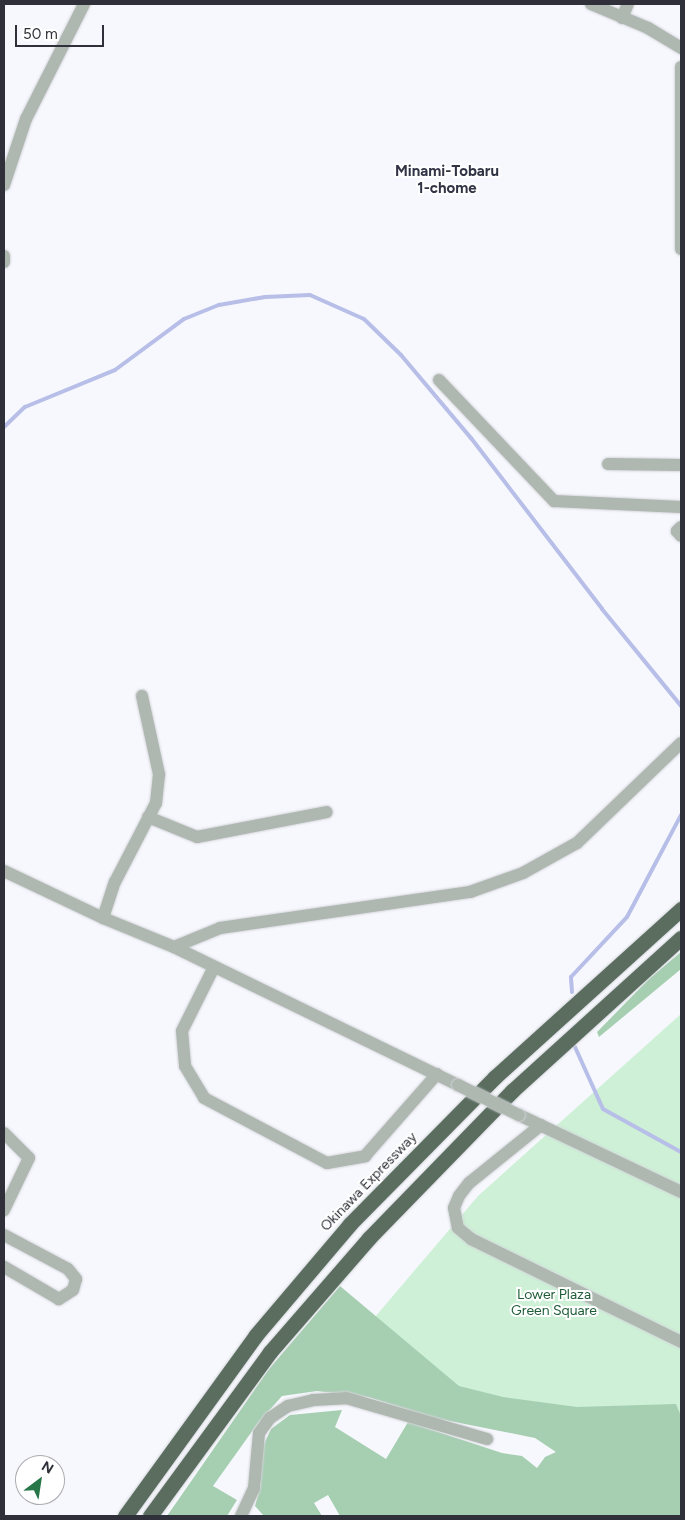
<!DOCTYPE html>
<style>
body{margin:0}
#map{position:relative;width:685px;height:1520px;overflow:hidden;background:#f7f8fd;font-family:Figtree,sans-serif}
div>[style]{position:absolute}
[style*='--x']{left:calc(var(--x)*1px);top:calc(var(--y)*1px);width:calc(var(--w)*1px);rotate:calc(var(--a)*1deg)}
.green>*{inset:0;background:#cdf0d6}
.forest>*{inset:0;background:#a6ceb1}
.stream>*{height:4px;margin:-2px;padding:0 2px;transform-origin:2px;border-radius:2px;background:#b7bee7}
.roads{filter:drop-shadow(0 0 1px #d3d4da) drop-shadow(0 0 1px #d3d4da)}
.minor>*{height:12px;margin:-6px;padding:0 6px;transform-origin:6px;border-radius:6px;background:#aeb7b0}
.highway>*{height:15px;margin:-7.5px;padding:0 7.5px;transform-origin:7.5px;border-radius:7.5px;background:#5a6d5f}
.bridges{filter:drop-shadow(0 0 1px #d3d4da) drop-shadow(0 0 1px #d3d4da)}
.minor-bridge>*{height:12px;margin:-6px;padding:0 6px;transform-origin:6px;border-radius:6px;background:#aeb7b0}
span{translate:-50% -50%;white-space:nowrap;text-align:center;line-height:1.15;-webkit-text-stroke:4px #fff;paint-order:stroke}
.street-label{font-size:14px;color:#2f3039}
.park-label{font-size:14px;color:#1f5c37}
.neighbourhood-label{font-size:15px;color:#313445;font-weight:700}
.frame{position:absolute;inset:0;border:5px solid #2f3039;pointer-events:none}
.north{position:absolute;left:15px;top:1455px;width:50px;height:50px;box-sizing:border-box;background:#fff;border:1px solid #acacb0;border-radius:50%;rotate:31deg;font-size:14px;font-weight:700;line-height:20px;text-align:center;color:#2f3039}
.north::after{content:'';display:block;margin:auto;width:18px;height:22px;background:#287748;clip-path:polygon(50% 0,100% 100%,50% 72%,0 100%)}
.scale{position:absolute;left:15px;top:25px;width:89px;height:22px;box-sizing:border-box;border:2px solid #2f3039;border-top:0;padding-left:6px;font-size:15px;line-height:18px;white-space:nowrap;color:#2f3039;-webkit-text-stroke:4px #fff;paint-order:stroke}
</style>
<div id="map">
<div class="green">
<i style="clip-path:polygon(681px 1014px,681px 1488px,346px 1351px,478px 1196px)"></i>
</div>
<div class="forest">
<i style="clip-path:polygon(681px 952px,681px 969px,599px 1037px,597px 1032px,650px 978px)"></i>
<i style="clip-path:polygon(340px 1286px,459px 1386px,503px 1397px,577px 1407px,676px 1404px,681px 1416px,681px 1516px,340px 1516px,328px 1495px,314px 1503px,322px 1516px,264px 1516px,255px 1506px,261px 1484px,259px 1455px,271px 1429px,290px 1415px,342px 1410px,335px 1427px,386px 1459px,408px 1422px,502px 1453px,522px 1456px,537px 1468px,545px 1457px,556px 1452px,535px 1438px,435px 1418px,368px 1397px,317px 1391px,282px 1396px,258px 1423px,213px 1486px,237px 1500px,227px 1516px,167px 1516px,269px 1369px)"></i>
</div>
<div class="stream">
<i style="--x:4;--y:427;--w:29;--a:-44"></i>
<i style="--x:25;--y:407;--w:97;--a:-22.3"></i>
<i style="--x:115;--y:370;--w:86;--a:-36.5"></i>
<i style="--x:184;--y:319;--w:38;--a:-22"></i>
<i style="--x:219;--y:305;--w:47;--a:-9.9"></i>
<i style="--x:265;--y:297;--w:45;--a:-2.5"></i>
<i style="--x:310;--y:295;--w:59;--a:24"></i>
<i style="--x:364;--y:319;--w:52;--a:44.2"></i>
<i style="--x:401;--y:355;--w:109;--a:49.9"></i>
<i style="--x:471;--y:438;--w:215;--a:52.5"></i>
<i style="--x:602;--y:609;--w:125;--a:50.8"></i>
<i style="--x:572;--y:992;--w:15;--a:-94"></i>
<i style="--x:571;--y:977;--w:82;--a:-47"></i>
<i style="--x:627;--y:917;--w:115;--a:-62.1"></i>
<i style="--x:575;--y:1047;--w:68;--a:65.7"></i>
<i style="--x:603;--y:1109;--w:89;--a:28.9"></i>
</div>
<div class="roads">
<div class="minor">
<i style="--x:591;--y:4;--w:62;--a:22.8"></i>
<i style="--x:648;--y:28;--w:39;--a:31"></i>
<i style="--x:622;--y:18;--w:15;--a:-67"></i>
<i style="--x:681;--y:67;--w:182;--a:90"></i>
<i style="--x:4;--y:185;--w:70;--a:-71.6"></i>
<i style="--x:26;--y:119;--w:129;--a:-63.2"></i>
<i style="--x:4;--y:256;--w:6;--a:90"></i>
<i style="--x:439;--y:380;--w:167;--a:46.5"></i>
<i style="--x:554;--y:501;--w:127;--a:2.7"></i>
<i style="--x:608;--y:464;--w:73;--a:0.8"></i>
<i style="--x:681;--y:527;--w:6;--a:135"></i>
<i style="--x:677;--y:531;--w:6;--a:51"></i>
<i style="--x:148;--y:817;--w:53;--a:22.2"></i>
<i style="--x:197;--y:837;--w:132;--a:-10.9"></i>
<i style="--x:4;--y:871;--w:110;--a:25.4"></i>
<i style="--x:103;--y:918;--w:77;--a:22.2"></i>
<i style="--x:174;--y:947;--w:316;--a:25.9"></i>
<i style="--x:103;--y:918;--w:38;--a:-72"></i>
<i style="--x:115;--y:882;--w:89;--a:-62.6"></i>
<i style="--x:156;--y:803;--w:29;--a:-84"></i>
<i style="--x:159;--y:774;--w:80;--a:-102.3"></i>
<i style="--x:174;--y:947;--w:50;--a:-22.4"></i>
<i style="--x:220;--y:928;--w:253;--a:-8.2"></i>
<i style="--x:470;--y:892;--w:56;--a:-19.7"></i>
<i style="--x:523;--y:873;--w:62;--a:-29.1"></i>
<i style="--x:577;--y:843;--w:144;--a:-43.9"></i>
<i style="--x:213;--y:969;--w:69;--a:116.6"></i>
<i style="--x:182;--y:1031;--w:35;--a:85"></i>
<i style="--x:185;--y:1066;--w:37;--a:59"></i>
<i style="--x:204;--y:1098;--w:139;--a:27.9"></i>
<i style="--x:327;--y:1163;--w:39;--a:-10"></i>
<i style="--x:365;--y:1156;--w:109;--a:-48.7"></i>
<i style="--x:519;--y:1115;--w:179;--a:25.4"></i>
<i style="--x:541;--y:1125;--w:92;--a:141.1"></i>
<i style="--x:469;--y:1183;--w:16;--a:128"></i>
<i style="--x:459;--y:1196;--w:13;--a:113"></i>
<i style="--x:454;--y:1208;--w:20;--a:79"></i>
<i style="--x:458;--y:1228;--w:17;--a:40"></i>
<i style="--x:471;--y:1239;--w:234;--a:26.1"></i>
<i style="--x:4;--y:1133;--w:35;--a:45"></i>
<i style="--x:29;--y:1158;--w:58;--a:115.7"></i>
<i style="--x:4;--y:1235;--w:72;--a:28"></i>
<i style="--x:68;--y:1269;--w:13;--a:51"></i>
<i style="--x:76;--y:1279;--w:11;--a:105"></i>
<i style="--x:73;--y:1290;--w:17;--a:147"></i>
<i style="--x:59;--y:1299;--w:64;--a:-149.8"></i>
<i style="--x:241;--y:1516;--w:31;--a:-65"></i>
<i style="--x:254;--y:1488;--w:55;--a:-84.8"></i>
<i style="--x:259;--y:1433;--w:19;--a:-54"></i>
<i style="--x:270;--y:1418;--w:22;--a:-34"></i>
<i style="--x:288;--y:1406;--w:26;--a:-13"></i>
<i style="--x:313;--y:1400;--w:33;--a:-3"></i>
<i style="--x:346;--y:1398;--w:147;--a:16.2"></i>
</div>
<div class="highway">
<i style="--x:125;--y:1516;--w:223;--a:-54.1"></i>
<i style="--x:256;--y:1335;--w:145;--a:-49.7"></i>
<i style="--x:350;--y:1224;--w:206;--a:-45.4"></i>
<i style="--x:495;--y:1077;--w:251;--a:-42.1"></i>
<i style="--x:150;--y:1516;--w:203;--a:-53.8"></i>
<i style="--x:270;--y:1352;--w:151;--a:-49"></i>
<i style="--x:369;--y:1238;--w:205;--a:-45.8"></i>
<i style="--x:512;--y:1091;--w:228;--a:-42.2"></i>
</div>
</div>
<div class="bridges">
<div class="minor-bridge">
<i style="--x:458;--y:1085;--w:68;--a:26.2"></i>
</div>
</div>
<div class="street-label">
<span style="left:369px;top:1182px;rotate:-46deg">Okinawa Expressway</span>
</div>
<div class="park-label">
<span style="left:554px;top:1303px">Lower Plaza<br>Green Square</span>
</div>
<div class="neighbourhood-label">
<span style="left:447px;top:180px">Minami-Tobaru<br>1-chome</span>
</div>
<div class="frame"></div>
<div class="north">N</div>
<div class="scale">50 m</div>
</div>
